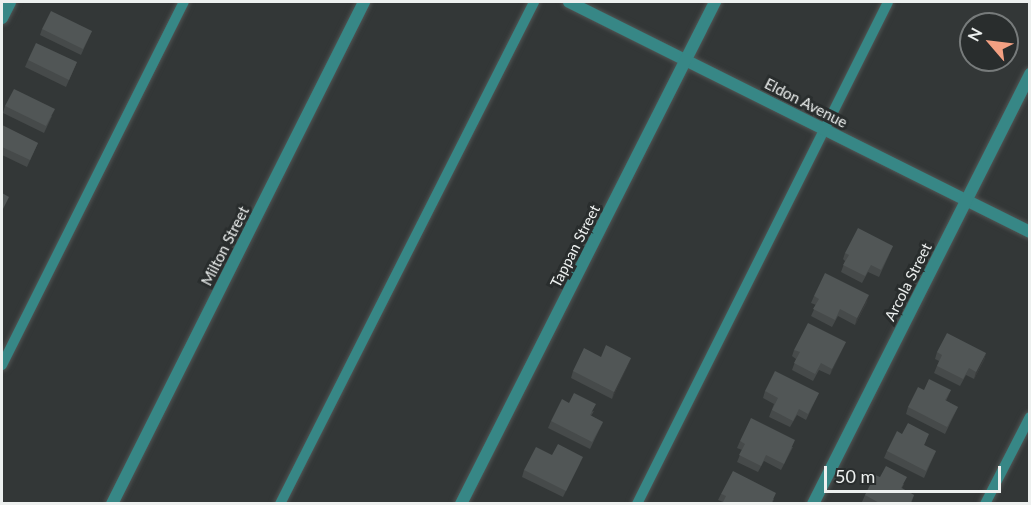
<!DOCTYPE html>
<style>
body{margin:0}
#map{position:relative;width:1031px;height:505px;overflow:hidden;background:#333737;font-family:Lato,sans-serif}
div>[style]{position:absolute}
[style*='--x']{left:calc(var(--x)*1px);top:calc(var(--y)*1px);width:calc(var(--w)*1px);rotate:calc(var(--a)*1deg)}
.roads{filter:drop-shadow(0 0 2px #515554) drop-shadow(0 0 2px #515554)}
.lane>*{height:10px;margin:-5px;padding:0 5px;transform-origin:5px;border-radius:5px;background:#378786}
.street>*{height:12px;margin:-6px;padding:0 6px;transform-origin:6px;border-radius:6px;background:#378786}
.wall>*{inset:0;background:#464a4a}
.shaded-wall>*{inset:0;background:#393c3c}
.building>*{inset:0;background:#515656}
span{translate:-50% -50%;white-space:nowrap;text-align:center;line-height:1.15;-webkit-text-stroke:6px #292d2d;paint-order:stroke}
.street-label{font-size:15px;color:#edf0ef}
.frame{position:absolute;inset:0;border:3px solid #edf0ef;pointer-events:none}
.north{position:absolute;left:959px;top:12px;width:60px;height:60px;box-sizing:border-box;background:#292d2d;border:2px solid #777b7b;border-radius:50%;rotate:298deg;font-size:16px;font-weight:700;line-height:24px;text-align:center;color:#edf0ef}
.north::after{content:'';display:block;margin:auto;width:21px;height:27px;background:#f3a082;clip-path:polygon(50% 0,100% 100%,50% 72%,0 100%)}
.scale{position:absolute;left:824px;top:466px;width:177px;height:27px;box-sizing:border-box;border:3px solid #edf0ef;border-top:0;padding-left:8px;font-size:18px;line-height:21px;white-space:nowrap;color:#edf0ef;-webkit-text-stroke:4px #292d2d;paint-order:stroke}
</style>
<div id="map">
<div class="roads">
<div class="lane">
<i style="--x:2;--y:365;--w:406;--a:-63.4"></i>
<i style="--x:280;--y:504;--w:563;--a:-63.16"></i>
<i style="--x:637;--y:504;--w:561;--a:-63.43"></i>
<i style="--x:985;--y:504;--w:98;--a:-62.7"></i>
</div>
<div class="street">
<i style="--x:569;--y:2;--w:515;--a:26.52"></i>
<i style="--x:2;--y:18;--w:18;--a:-63"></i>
<i style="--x:112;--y:504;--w:562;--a:-63.34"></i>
<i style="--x:461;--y:504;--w:563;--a:-63.16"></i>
<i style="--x:813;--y:504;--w:482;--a:-63.2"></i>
</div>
</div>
<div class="wall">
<i style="clip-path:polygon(42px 29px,92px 31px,81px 55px,40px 35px)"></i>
<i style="clip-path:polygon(28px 60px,77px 62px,66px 87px,25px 67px)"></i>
<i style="clip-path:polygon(5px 106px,52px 116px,44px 133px,3px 113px)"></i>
<i style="clip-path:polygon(2px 125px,38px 143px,27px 167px,2px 155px)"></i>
<i style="clip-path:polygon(893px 246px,879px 277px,868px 272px,862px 283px,841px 272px,845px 261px,843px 259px,845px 253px)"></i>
<i style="clip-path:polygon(814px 296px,867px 302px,855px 325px,838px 316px,832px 327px,811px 316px,816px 305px,811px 303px)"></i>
<i style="clip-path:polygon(846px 342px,830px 375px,819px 370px,813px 381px,792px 370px,796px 359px,792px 356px,794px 350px)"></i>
<i style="clip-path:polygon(937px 352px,986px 353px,984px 360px,974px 379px,966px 375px,960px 386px,934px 373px,939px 361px,935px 359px)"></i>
<i style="clip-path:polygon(601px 357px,631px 358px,612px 399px,571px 378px,573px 371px)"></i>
<i style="clip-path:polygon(924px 390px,951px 390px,946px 401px,958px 407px,945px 434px,906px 414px,908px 407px)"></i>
<i style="clip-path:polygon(765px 391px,819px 393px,806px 420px,797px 415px,790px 427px,769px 417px,774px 404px,763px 398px)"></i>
<i style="clip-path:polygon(594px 411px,591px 416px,603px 422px,590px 449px,548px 428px,551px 421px)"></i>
<i style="clip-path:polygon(902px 434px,926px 441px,924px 445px,936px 451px,924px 478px,884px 458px,887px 451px)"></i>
<i style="clip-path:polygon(740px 441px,793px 447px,781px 470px,764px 461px,758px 472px,737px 462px,742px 450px,737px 448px)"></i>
<i style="clip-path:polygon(552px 455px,580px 463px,563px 497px,522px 477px,524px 470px)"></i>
<i style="clip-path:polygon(880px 477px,904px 484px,902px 488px,914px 495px,911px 504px,866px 504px,862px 502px,865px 495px)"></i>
<i style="clip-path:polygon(721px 494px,774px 499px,772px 504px,722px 504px,723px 502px,718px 500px)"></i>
</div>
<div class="shaded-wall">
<i style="clip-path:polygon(869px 295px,867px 302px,855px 325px,857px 318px)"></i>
<i style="clip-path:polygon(846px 342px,843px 349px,830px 375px,832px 369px)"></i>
<i style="clip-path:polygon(986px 353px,984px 360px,974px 379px,976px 372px)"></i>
<i style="clip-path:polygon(631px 358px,629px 364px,612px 399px,614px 392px)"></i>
</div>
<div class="building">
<i style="clip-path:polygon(51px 11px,92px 31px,83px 49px,42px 29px)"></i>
<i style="clip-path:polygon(36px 43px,77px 62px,69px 80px,28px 60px)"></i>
<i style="clip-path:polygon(14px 89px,55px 109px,46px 126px,5px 106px)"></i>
<i style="clip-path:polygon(2px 125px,38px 143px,30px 160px,2px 147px)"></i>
<i style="clip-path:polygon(2px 193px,9px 197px,2px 211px)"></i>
<i style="clip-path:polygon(858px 228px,893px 246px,881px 270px,871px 265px,865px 276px,843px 265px,849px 255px,845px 253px)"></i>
<i style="clip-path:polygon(825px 273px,869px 295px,857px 318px,840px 309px,835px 320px,813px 309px,819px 299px,814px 296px)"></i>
<i style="clip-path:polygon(808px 323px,846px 342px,832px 369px,821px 363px,815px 374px,794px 363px,800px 352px,794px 350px)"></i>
<i style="clip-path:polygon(947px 333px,986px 353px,976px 372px,969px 368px,963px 379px,937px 366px,942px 355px,937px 352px)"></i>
<i style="clip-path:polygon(606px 345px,631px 358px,614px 392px,573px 371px,584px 348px,601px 357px)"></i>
<i style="clip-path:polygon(775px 371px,819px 393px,808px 414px,799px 409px,793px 421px,772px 410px,778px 398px,765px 391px)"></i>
<i style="clip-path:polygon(929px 379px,951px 390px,945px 400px,958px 407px,947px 427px,908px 407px,918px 387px,924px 390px)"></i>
<i style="clip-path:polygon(574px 393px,596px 404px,590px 415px,603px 422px,592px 442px,551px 421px,562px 399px,569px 403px)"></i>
<i style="clip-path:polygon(751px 418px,795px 440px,784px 464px,766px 455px,761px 466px,739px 455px,745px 444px,740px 441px)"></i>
<i style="clip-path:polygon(908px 423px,929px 434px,924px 445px,936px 451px,926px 471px,887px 451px,897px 431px,902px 434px)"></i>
<i style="clip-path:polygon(558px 444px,583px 457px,566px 491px,524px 470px,536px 447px,552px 455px)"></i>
<i style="clip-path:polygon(886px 466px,907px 477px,901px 488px,914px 495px,910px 504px,881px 504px,865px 495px,875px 475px,880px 477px)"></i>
<i style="clip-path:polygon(733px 471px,776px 493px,771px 504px,722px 504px,726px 496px,721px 494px)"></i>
</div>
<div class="street-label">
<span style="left:806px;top:103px;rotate:27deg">Eldon Avenue</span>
<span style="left:225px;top:246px;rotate:-63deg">Milton Street</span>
<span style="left:575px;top:246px;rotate:-63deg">Tappan Street</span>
<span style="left:908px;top:282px;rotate:-63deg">Arcola Street</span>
</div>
<div class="frame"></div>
<div class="north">N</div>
<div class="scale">50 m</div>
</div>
